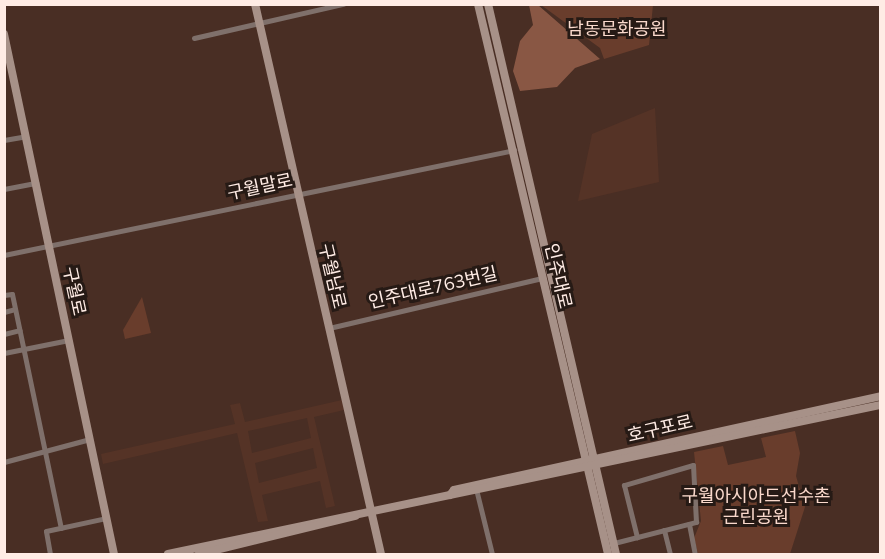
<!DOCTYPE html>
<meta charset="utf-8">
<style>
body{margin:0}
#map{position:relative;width:885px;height:559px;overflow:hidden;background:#492e24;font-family:Mulish,"Noto Sans KR",sans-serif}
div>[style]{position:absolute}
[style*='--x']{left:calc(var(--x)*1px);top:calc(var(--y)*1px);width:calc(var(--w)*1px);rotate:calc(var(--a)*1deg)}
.built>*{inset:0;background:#553326}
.green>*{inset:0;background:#693d2c}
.forest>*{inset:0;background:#895744}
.street>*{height:5px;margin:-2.5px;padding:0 2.5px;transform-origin:2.5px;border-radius:2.5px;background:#7f706b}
.secondary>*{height:8px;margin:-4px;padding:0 4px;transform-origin:4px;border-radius:4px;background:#a79188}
span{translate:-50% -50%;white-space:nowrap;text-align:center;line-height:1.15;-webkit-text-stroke:6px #261a15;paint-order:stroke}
.park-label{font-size:18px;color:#fad9cc}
.street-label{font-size:18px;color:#ffece5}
.frame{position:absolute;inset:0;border:6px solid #ffece5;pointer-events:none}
</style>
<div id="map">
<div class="built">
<i style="clip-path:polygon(655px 108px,659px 182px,578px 201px,592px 134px)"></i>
<i style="clip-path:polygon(evenodd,342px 400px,344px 410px,314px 417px,335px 506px,326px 508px,320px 481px,262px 495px,268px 521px,258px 522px,237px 433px,103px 464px,101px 454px,235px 424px,230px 405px,240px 403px,245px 422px,342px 400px,307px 418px,311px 438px,252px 453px,248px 431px,307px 418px,342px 400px,313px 448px,317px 468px,259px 483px,255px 463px,313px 448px)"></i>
</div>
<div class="green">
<i style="clip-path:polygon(541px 5px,653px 5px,649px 45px,604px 59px,600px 48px)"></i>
<i style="clip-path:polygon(142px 297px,151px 333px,125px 339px,123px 330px)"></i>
<i style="clip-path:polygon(795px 431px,800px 453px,796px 476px,805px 507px,790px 554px,698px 554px,694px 538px,701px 521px,694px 452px,723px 446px,728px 465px,766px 457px,761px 438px)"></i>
</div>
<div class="forest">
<i style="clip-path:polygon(529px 5px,538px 5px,600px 59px,575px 68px,557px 87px,520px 91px,513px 71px,520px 41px,533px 25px)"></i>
</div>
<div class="street">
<i style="--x:194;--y:38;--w:153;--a:-12.9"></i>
<i style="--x:4;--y:140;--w:22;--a:-10"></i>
<i style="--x:4;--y:189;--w:33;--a:-11"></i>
<i style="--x:4;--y:255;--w:521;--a:-11.63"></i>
<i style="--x:4;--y:295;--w:8;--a:-7"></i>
<i style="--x:12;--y:294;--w:239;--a:78.2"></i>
<i style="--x:4;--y:312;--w:11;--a:-15"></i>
<i style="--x:329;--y:328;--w:220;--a:-13.2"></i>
<i style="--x:4;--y:334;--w:16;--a:-14"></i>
<i style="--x:4;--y:353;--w:66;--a:-11.3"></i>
<i style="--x:4;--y:462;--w:89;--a:-15"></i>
<i style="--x:477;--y:493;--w:63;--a:76.2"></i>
<i style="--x:689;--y:524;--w:31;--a:79"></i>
<i style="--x:664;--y:530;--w:25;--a:76"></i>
<i style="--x:614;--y:543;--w:85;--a:-14.4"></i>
<i style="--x:696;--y:522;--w:57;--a:-93"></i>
<i style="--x:693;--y:465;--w:72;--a:163.8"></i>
<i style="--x:624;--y:485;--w:54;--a:76"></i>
<i style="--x:50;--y:554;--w:23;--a:-100"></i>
<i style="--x:46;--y:531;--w:61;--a:-12.2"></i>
</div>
<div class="secondary">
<i style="--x:255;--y:4;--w:564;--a:77.1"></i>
<i style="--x:478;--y:4;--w:565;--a:76.7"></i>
<i style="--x:488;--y:4;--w:565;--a:76.9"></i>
<i style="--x:4;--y:34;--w:532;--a:78.06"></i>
<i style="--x:450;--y:495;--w:6;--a:-51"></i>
<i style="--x:454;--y:490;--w:436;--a:-12.4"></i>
<i style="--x:168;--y:554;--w:727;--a:-11.82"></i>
<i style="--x:199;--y:554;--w:161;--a:-13.7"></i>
</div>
<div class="park-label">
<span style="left:617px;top:29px">남동문화공원</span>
<span style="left:756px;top:507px">구월아시아드선수촌<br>근린공원</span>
</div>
<div class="street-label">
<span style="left:260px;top:187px;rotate:-12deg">구월말로</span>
<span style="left:332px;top:276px;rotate:77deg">구월남로</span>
<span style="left:558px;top:276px;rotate:77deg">인주대로</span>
<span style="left:433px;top:288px;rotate:-13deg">인주대로763번길</span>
<span style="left:74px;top:291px;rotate:78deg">구월로</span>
<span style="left:660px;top:429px;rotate:-13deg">호구포로</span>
</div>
<div class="frame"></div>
</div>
